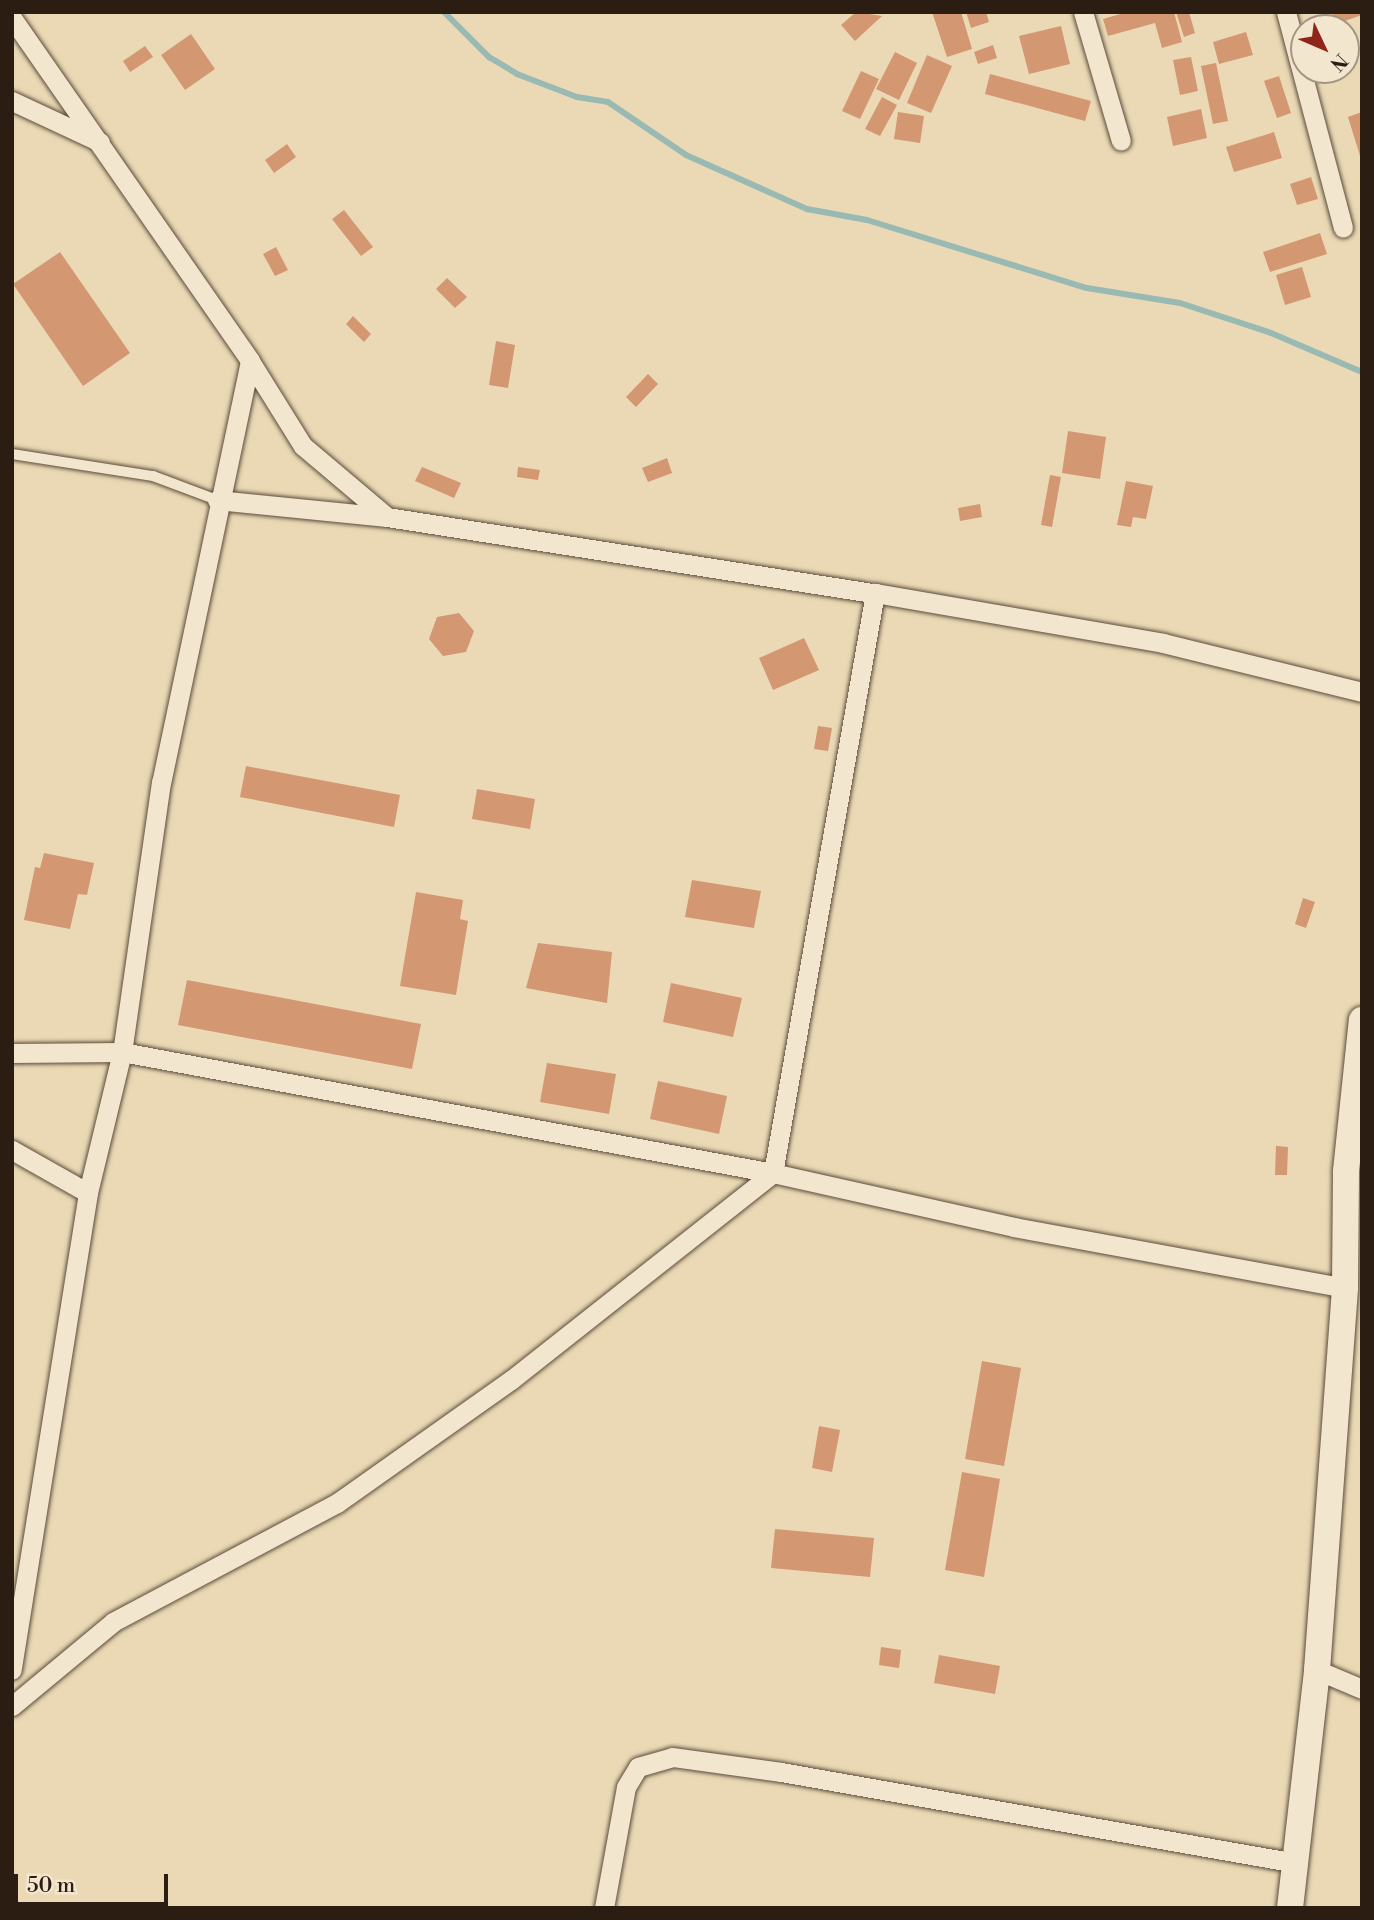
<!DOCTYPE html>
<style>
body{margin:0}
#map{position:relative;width:1374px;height:1920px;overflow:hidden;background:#ebd9b5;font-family:"Libre Bodoni",serif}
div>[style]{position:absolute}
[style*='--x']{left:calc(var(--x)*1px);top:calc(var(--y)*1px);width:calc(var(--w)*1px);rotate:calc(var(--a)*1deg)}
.stream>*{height:6px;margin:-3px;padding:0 3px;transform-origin:3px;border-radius:3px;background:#99b9b3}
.building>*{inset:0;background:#d39772}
.roads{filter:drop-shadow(0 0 2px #5b4c3a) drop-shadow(0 0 2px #5b4c3a)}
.service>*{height:10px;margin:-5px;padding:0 5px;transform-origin:5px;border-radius:5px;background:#f2e6cf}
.minor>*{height:19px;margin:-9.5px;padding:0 9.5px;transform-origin:9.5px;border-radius:9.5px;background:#f2e6cf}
.secondary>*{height:26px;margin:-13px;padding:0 13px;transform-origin:13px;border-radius:13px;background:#f2e6cf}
span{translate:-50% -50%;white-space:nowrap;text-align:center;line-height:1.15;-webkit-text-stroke:5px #f2e6cf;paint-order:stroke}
.frame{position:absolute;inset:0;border:14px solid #2b1d11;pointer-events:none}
.north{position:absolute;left:1290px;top:14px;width:70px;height:70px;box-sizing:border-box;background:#f2e6cf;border:2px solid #a29683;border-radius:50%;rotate:134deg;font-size:19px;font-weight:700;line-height:28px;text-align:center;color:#2b1d11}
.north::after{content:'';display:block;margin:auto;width:24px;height:32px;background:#8f2418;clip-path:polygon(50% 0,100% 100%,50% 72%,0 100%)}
.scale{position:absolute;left:14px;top:1874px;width:154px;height:32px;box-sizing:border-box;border:4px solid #2b1d11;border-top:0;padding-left:9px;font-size:21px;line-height:24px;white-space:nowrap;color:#2b1d11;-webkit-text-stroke:5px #f2e6cf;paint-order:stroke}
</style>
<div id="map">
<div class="stream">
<i style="--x:444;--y:12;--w:64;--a:45"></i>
<i style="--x:489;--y:57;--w:33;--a:31"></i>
<i style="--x:517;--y:74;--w:64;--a:21"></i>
<i style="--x:577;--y:97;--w:31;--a:9"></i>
<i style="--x:608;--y:102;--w:94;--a:34.2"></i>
<i style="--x:686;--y:155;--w:133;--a:24.1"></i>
<i style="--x:807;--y:209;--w:61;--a:10.4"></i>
<i style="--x:867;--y:220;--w:230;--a:17.2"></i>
<i style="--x:1087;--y:288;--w:94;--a:9.2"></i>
<i style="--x:1180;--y:303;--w:96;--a:18.2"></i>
<i style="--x:1271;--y:333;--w:99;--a:23.2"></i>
</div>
<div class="building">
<i style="clip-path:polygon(856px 12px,882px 16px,855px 41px,841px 25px)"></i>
<i style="clip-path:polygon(932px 12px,961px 12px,972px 49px,947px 57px)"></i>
<i style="clip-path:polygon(966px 12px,986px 12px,989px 22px,971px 28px)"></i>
<i style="clip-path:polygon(1127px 12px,1174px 12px,1182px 42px,1162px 48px,1155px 23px,1108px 36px,1103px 19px)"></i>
<i style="clip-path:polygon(1176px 12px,1189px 12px,1195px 33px,1184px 37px)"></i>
<i style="clip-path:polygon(1332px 12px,1362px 12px,1362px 15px,1336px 24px)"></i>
<i style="clip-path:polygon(1061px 26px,1070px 64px,1029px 74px,1019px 36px)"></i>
<i style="clip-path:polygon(1246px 32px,1253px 55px,1219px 64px,1213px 42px)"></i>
<i style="clip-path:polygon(191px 34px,215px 69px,185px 90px,161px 55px)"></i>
<i style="clip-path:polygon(993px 45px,997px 58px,978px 64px,974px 52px)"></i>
<i style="clip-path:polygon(145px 46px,153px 57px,130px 72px,123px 61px)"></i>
<i style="clip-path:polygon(895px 52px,917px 63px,899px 100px,876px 89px)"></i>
<i style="clip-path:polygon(927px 55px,952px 66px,931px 113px,907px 103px)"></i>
<i style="clip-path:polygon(1191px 57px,1198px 91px,1180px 95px,1173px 60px)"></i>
<i style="clip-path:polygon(1216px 63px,1228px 121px,1213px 124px,1201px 66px)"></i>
<i style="clip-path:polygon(861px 71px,879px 79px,860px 119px,842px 111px)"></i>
<i style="clip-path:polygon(990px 74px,1091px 101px,1085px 121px,985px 94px)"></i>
<i style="clip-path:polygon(1279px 76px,1291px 113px,1277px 118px,1264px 81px)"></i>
<i style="clip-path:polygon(882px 97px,897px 105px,880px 136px,865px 129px)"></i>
<i style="clip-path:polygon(1201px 109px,1207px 138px,1173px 146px,1167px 117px)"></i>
<i style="clip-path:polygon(898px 112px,924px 116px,920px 143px,894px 139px)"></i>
<i style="clip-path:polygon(1362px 112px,1362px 159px,1361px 159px,1348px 117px)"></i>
<i style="clip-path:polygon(1274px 132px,1282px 158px,1234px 172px,1226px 147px)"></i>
<i style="clip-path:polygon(287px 144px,296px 157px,274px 173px,265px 160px)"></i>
<i style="clip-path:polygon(1311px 177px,1318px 199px,1297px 205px,1290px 184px)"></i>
<i style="clip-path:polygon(344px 210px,373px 247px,361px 256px,332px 219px)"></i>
<i style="clip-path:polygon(1320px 233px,1327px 254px,1270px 272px,1263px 252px)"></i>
<i style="clip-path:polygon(276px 247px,288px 270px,275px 276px,263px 254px)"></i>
<i style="clip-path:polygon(60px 252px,130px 353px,83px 386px,13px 284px)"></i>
<i style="clip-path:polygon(1302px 267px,1311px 297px,1285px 305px,1276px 275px)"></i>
<i style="clip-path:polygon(447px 278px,467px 297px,455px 308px,436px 289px)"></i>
<i style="clip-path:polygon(353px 316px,371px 334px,364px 342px,346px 324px)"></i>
<i style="clip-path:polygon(496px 341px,515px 345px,508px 388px,489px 385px)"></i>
<i style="clip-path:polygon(648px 374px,658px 384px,636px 407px,626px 397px)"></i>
<i style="clip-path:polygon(1068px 431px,1106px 437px,1100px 479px,1062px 473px)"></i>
<i style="clip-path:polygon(667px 458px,672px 473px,648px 482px,642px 468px)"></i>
<i style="clip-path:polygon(422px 467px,461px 483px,454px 498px,415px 481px)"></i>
<i style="clip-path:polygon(518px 467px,540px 470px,538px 480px,517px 477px)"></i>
<i style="clip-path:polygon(1050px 475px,1061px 477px,1052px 527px,1041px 525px)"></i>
<i style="clip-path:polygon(1126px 481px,1153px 486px,1146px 519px,1133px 517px,1131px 527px,1117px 525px)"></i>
<i style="clip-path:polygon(980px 504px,982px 517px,960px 521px,958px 508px)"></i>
<i style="clip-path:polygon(459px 613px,474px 631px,466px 652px,443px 656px,429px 639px,437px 617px)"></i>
<i style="clip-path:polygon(804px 638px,819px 670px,773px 690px,759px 658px)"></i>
<i style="clip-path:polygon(818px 726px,832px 728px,828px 751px,814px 749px)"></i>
<i style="clip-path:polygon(246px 766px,400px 795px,394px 827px,240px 797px)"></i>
<i style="clip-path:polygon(477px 789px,535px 799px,530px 829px,472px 819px)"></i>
<i style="clip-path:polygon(44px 853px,94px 863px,87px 895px,78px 894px,70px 929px,24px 920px,35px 867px,40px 868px)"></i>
<i style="clip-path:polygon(692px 880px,761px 891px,754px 928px,685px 917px)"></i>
<i style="clip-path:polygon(416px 892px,463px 900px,460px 919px,468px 921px,456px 995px,400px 986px)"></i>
<i style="clip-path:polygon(1303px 898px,1315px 902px,1306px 928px,1295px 924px)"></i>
<i style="clip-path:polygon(538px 943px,612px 952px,607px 1003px,526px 988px)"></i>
<i style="clip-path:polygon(187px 980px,421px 1024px,412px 1069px,178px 1025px)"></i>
<i style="clip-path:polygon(671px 983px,742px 998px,733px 1037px,663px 1022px)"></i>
<i style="clip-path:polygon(547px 1063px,616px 1074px,609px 1114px,540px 1102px)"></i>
<i style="clip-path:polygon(658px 1081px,727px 1096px,719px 1134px,650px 1119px)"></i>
<i style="clip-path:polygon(1276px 1146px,1288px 1147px,1287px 1175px,1275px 1175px)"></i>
<i style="clip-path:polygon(982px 1361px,1021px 1368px,1004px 1466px,965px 1459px)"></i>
<i style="clip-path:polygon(819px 1426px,840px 1430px,832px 1472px,812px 1468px)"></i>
<i style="clip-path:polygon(962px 1472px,1000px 1479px,984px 1577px,945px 1570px)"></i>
<i style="clip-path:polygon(775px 1529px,874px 1538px,870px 1577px,771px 1568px)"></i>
<i style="clip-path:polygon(881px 1647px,901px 1650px,899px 1668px,879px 1665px)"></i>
<i style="clip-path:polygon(939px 1655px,1000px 1666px,995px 1694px,934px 1683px)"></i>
</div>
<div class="roads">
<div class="service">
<i style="--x:12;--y:454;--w:143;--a:8.9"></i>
<i style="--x:153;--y:476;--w:68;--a:20.6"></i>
</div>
<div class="minor">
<i style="--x:1083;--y:12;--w:134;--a:73.6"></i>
<i style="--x:1286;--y:12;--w:223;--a:75.2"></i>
<i style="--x:12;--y:18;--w:417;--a:55.2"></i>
<i style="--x:250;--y:361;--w:430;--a:101.9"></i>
<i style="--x:161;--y:782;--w:273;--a:98.2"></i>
<i style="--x:122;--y:1052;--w:145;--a:103.6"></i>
<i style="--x:88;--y:1193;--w:483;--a:99.1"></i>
<i style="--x:12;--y:101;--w:97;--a:25"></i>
<i style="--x:250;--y:361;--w:100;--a:58.1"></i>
<i style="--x:303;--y:446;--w:110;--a:40.2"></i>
<i style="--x:217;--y:500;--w:171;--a:5.7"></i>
<i style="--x:387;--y:517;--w:494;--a:8.9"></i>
<i style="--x:875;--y:593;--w:292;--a:9.8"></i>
<i style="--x:1163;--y:643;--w:205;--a:13.8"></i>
<i style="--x:12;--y:1053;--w:110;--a:-0.5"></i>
<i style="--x:122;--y:1052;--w:662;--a:10.53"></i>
<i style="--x:773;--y:1173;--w:247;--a:12.6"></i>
<i style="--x:1014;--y:1227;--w:337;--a:10.4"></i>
<i style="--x:12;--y:1150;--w:87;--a:29.5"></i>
<i style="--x:1317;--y:1670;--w:49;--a:22.9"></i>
<i style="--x:12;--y:1706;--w:131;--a:-39.7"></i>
<i style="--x:113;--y:1622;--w:254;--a:-28"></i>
<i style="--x:337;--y:1503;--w:213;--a:-35.3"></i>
<i style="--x:511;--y:1380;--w:334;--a:-38.3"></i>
<i style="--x:773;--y:1173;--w:589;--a:-80.03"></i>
<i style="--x:604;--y:1908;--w:123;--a:-79.7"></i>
<i style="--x:626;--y:1787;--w:23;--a:-59"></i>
<i style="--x:638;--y:1767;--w:35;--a:-16"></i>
<i style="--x:672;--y:1757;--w:110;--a:7.8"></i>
<i style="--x:781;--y:1772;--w:523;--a:10.02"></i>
</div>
<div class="secondary">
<i style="--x:1290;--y:1908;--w:240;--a:-83.5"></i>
<i style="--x:1317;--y:1670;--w:383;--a:-85.8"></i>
<i style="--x:1345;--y:1288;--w:117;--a:-89.5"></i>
<i style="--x:1346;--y:1171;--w:152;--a:-84"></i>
</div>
</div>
<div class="frame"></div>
<div class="north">N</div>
<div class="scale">50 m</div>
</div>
